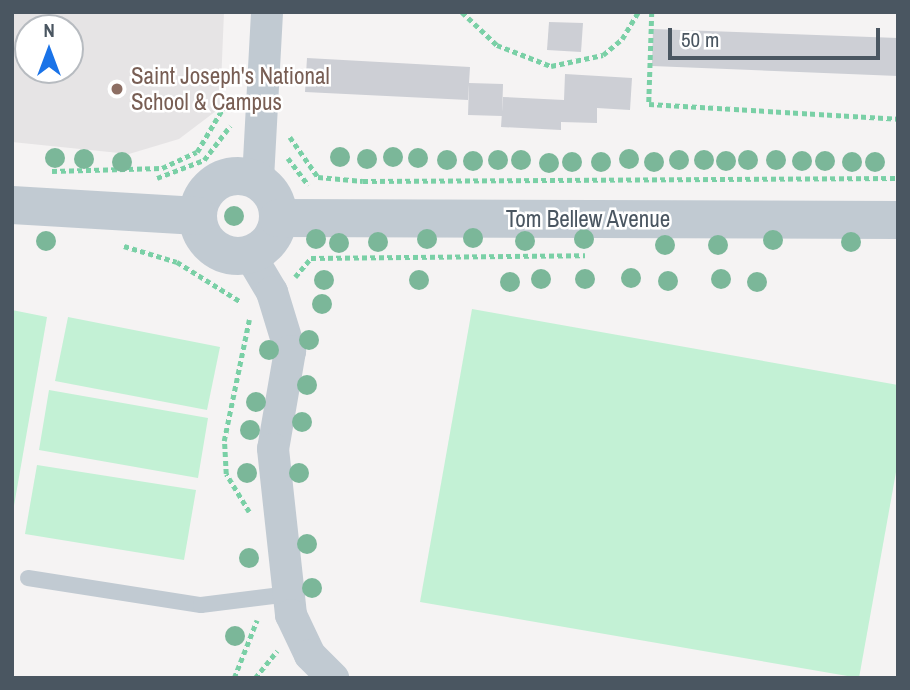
<!DOCTYPE html>
<style>
body{margin:0}
#map{position:relative;width:910px;height:690px;overflow:hidden;background:#f5f3f3;font-family:"Archivo Narrow",sans-serif}
div>[style]{position:absolute}
[style*='--x']{left:calc(var(--x)*1px);top:calc(var(--y)*1px);width:calc(var(--w)*1px);rotate:calc(var(--a)*1deg)}
.education>*{inset:0;background:#e6e4e5}
.green>*{inset:0;background:#c3f1d5}
.building>*{inset:0;background:#cdcfd5}
.path>*{height:4.5px;margin-top:-2.25px;transform-origin:0;background:repeating-linear-gradient(90deg,#7ad0a6 0 5px,transparent 0 8.5px)}
.service>*{height:16px;margin:-8px;padding:0 8px;transform-origin:8px;border-radius:8px;background:#c1cad2}
.minor>*{height:32px;margin:-16px;padding:0 16px;transform-origin:16px;border-radius:16px;background:#c1cad2}
.tertiary>*{height:38px;margin:-19px;padding:0 19px;transform-origin:19px;border-radius:19px;background:#c1cad2}
.tertiary>.ring{margin:-19px;padding:0;box-sizing:content-box;background:none;border:38px solid #c1cad2;border-radius:50%}
.trees>*{width:20px;height:20px;margin:-10px;border-radius:50%;background:#7bb799}
.dots>*{width:19px;height:19px;translate:-50% -50%;box-sizing:border-box;border:4px solid #fff;border-radius:50%}
span{translate:-50% -50%;white-space:nowrap;text-align:center;line-height:1.15;-webkit-text-stroke:5px #fff;paint-order:stroke}
.education-label{font-size:23px;color:#785e54}
.left{translate:0 -50%;text-align:left}
.street-label{font-size:23px;color:#4a5661}
.frame{position:absolute;inset:0;border:14px solid #4a5661;pointer-events:none}
.north{position:absolute;left:14px;top:14px;width:70px;height:70px;box-sizing:border-box;background:#fff;border:2px solid #b7bbc0;border-radius:50%;rotate:0deg;font-size:19px;font-weight:700;line-height:28px;text-align:center;color:#4a5661}
.north::after{content:'';display:block;margin:auto;width:24px;height:32px;background:#1a73e8;clip-path:polygon(50% 0,100% 100%,50% 72%,0 100%)}
.scale{position:absolute;left:668px;top:28px;width:212px;height:32px;box-sizing:border-box;border:4px solid #4a5661;border-top:0;padding-left:9px;font-size:21px;line-height:24px;white-space:nowrap;color:#4a5661;-webkit-text-stroke:5px #fff;paint-order:stroke}
</style>
<div id="map">
<div class="education">
<i style="clip-path:polygon(evenodd,12px 12px,224px 12px,220px 108px,179px 139px,129px 154px,12px 142px,12px 12px,28px 28px,70px 28px,70px 70px,28px 70px,28px 28px)"></i>
</div>
<div class="green">
<i style="clip-path:polygon(472px 309px,898px 385px,898px 461px,859px 678px,420px 602px)"></i>
<i style="clip-path:polygon(12px 310px,47px 317px,12px 517px)"></i>
<i style="clip-path:polygon(68px 317px,220px 347px,207px 410px,55px 381px)"></i>
<i style="clip-path:polygon(49px 390px,208px 418px,198px 478px,39px 450px)"></i>
<i style="clip-path:polygon(37px 465px,196px 490px,184px 560px,25px 534px)"></i>
</div>
<div class="building">
<i style="clip-path:polygon(549px 22px,583px 23px,581px 52px,547px 50px)"></i>
<i style="clip-path:polygon(653px 29px,898px 38px,898px 76px,652px 66px)"></i>
<i style="clip-path:polygon(307px 58px,470px 67px,468px 100px,305px 92px)"></i>
<i style="clip-path:polygon(565px 74px,632px 78px,630px 110px,597px 108px,597px 123px,561px 122px,561px 130px,501px 127px,503px 97px,564px 100px)"></i>
<i style="clip-path:polygon(469px 83px,503px 84px,502px 116px,468px 115px)"></i>
</div>
<div class="path">
<i style="--x:462;--y:12;--w:48;--a:43.3"></i>
<i style="--x:497;--y:45;--w:58;--a:21.3"></i>
<i style="--x:551;--y:66;--w:53;--a:-11.9"></i>
<i style="--x:603;--y:55;--w:25;--a:-40"></i>
<i style="--x:622;--y:39;--w:31;--a:-59"></i>
<i style="--x:652;--y:12;--w:92;--a:91.9"></i>
<i style="--x:649;--y:104;--w:249;--a:3.4"></i>
<i style="--x:290;--y:137;--w:49;--a:55"></i>
<i style="--x:318;--y:177;--w:45;--a:5.1"></i>
<i style="--x:363;--y:181;--w:535;--a:-0.32"></i>
<i style="--x:288;--y:158;--w:34;--a:53"></i>
<i style="--x:52;--y:171;--w:110;--a:-1.6"></i>
<i style="--x:162;--y:168;--w:38;--a:-25"></i>
<i style="--x:197;--y:152;--w:51;--a:-59.4"></i>
<i style="--x:223;--y:108;--w:11;--a:-10"></i>
<i style="--x:157;--y:178;--w:50;--a:-21"></i>
<i style="--x:204;--y:160;--w:43;--a:-52.6"></i>
<i style="--x:124;--y:246;--w:55;--a:16.8"></i>
<i style="--x:177;--y:262;--w:75;--a:32"></i>
<i style="--x:295;--y:277;--w:25;--a:-50"></i>
<i style="--x:311;--y:258;--w:274;--a:-0.6"></i>
<i style="--x:249;--y:512;--w:44;--a:-121.2"></i>
<i style="--x:226;--y:474;--w:33;--a:-93"></i>
<i style="--x:224;--y:441;--w:124;--a:-78.3"></i>
<i style="--x:234;--y:678;--w:62;--a:-68.4"></i>
<i style="--x:255;--y:678;--w:35;--a:-51"></i>
</div>
<div class="service">
<i style="--x:28;--y:578;--w:175;--a:8.9"></i>
<i style="--x:201;--y:605;--w:89;--a:-7.1"></i>
</div>
<div class="minor">
<i style="--x:258;--y:179;--w:167;--a:-86.9"></i>
<i style="--x:250;--y:255;--w:43;--a:59.3"></i>
<i style="--x:272;--y:292;--w:62;--a:73"></i>
<i style="--x:290;--y:351;--w:99;--a:99.8"></i>
<i style="--x:273;--y:449;--w:167;--a:83.8"></i>
<i style="--x:291;--y:615;--w:44;--a:64.6"></i>
<i style="--x:310;--y:655;--w:33;--a:45"></i>
</div>
<div class="tertiary">
<i class="ring" style="left:198px;top:176px;width:42px;height:42px"></i>
<i style="--x:12;--y:205;--w:186;--a:3.4"></i>
<i style="--x:278;--y:218;--w:620;--a:0.18"></i>
</div>
<div class="trees">
<i style="left:340px;top:157px"></i>
<i style="left:393px;top:157px"></i>
<i style="left:55px;top:158px"></i>
<i style="left:418px;top:158px"></i>
<i style="left:84px;top:159px"></i>
<i style="left:367px;top:159px"></i>
<i style="left:629px;top:159px"></i>
<i style="left:447px;top:160px"></i>
<i style="left:498px;top:160px"></i>
<i style="left:521px;top:160px"></i>
<i style="left:679px;top:160px"></i>
<i style="left:704px;top:160px"></i>
<i style="left:748px;top:160px"></i>
<i style="left:776px;top:160px"></i>
<i style="left:473px;top:161px"></i>
<i style="left:726px;top:161px"></i>
<i style="left:802px;top:161px"></i>
<i style="left:825px;top:161px"></i>
<i style="left:122px;top:162px"></i>
<i style="left:572px;top:162px"></i>
<i style="left:601px;top:162px"></i>
<i style="left:654px;top:162px"></i>
<i style="left:852px;top:162px"></i>
<i style="left:875px;top:162px"></i>
<i style="left:549px;top:163px"></i>
<i style="left:234px;top:216px"></i>
<i style="left:473px;top:238px"></i>
<i style="left:316px;top:239px"></i>
<i style="left:427px;top:239px"></i>
<i style="left:584px;top:239px"></i>
<i style="left:773px;top:240px"></i>
<i style="left:46px;top:241px"></i>
<i style="left:525px;top:241px"></i>
<i style="left:378px;top:242px"></i>
<i style="left:851px;top:242px"></i>
<i style="left:339px;top:243px"></i>
<i style="left:665px;top:245px"></i>
<i style="left:718px;top:245px"></i>
<i style="left:631px;top:278px"></i>
<i style="left:541px;top:279px"></i>
<i style="left:585px;top:279px"></i>
<i style="left:721px;top:279px"></i>
<i style="left:324px;top:280px"></i>
<i style="left:419px;top:280px"></i>
<i style="left:668px;top:281px"></i>
<i style="left:510px;top:282px"></i>
<i style="left:757px;top:282px"></i>
<i style="left:322px;top:304px"></i>
<i style="left:309px;top:340px"></i>
<i style="left:269px;top:350px"></i>
<i style="left:307px;top:385px"></i>
<i style="left:256px;top:402px"></i>
<i style="left:302px;top:422px"></i>
<i style="left:250px;top:430px"></i>
<i style="left:247px;top:473px"></i>
<i style="left:299px;top:473px"></i>
<i style="left:307px;top:544px"></i>
<i style="left:249px;top:558px"></i>
<i style="left:312px;top:588px"></i>
<i style="left:235px;top:636px"></i>
</div>
<div class="dots">
<i style="left:117px;top:89px;background:#8d6e63"></i>
</div>
<div class="education-label">
<span class="left" style="left:131px;top:89px">Saint Joseph's National<br>School &amp; Campus</span>
</div>
<div class="street-label">
<span style="left:588px;top:219px">Tom Bellew Avenue</span>
</div>
<div class="frame"></div>
<div class="north">N</div>
<div class="scale">50 m</div>
</div>
